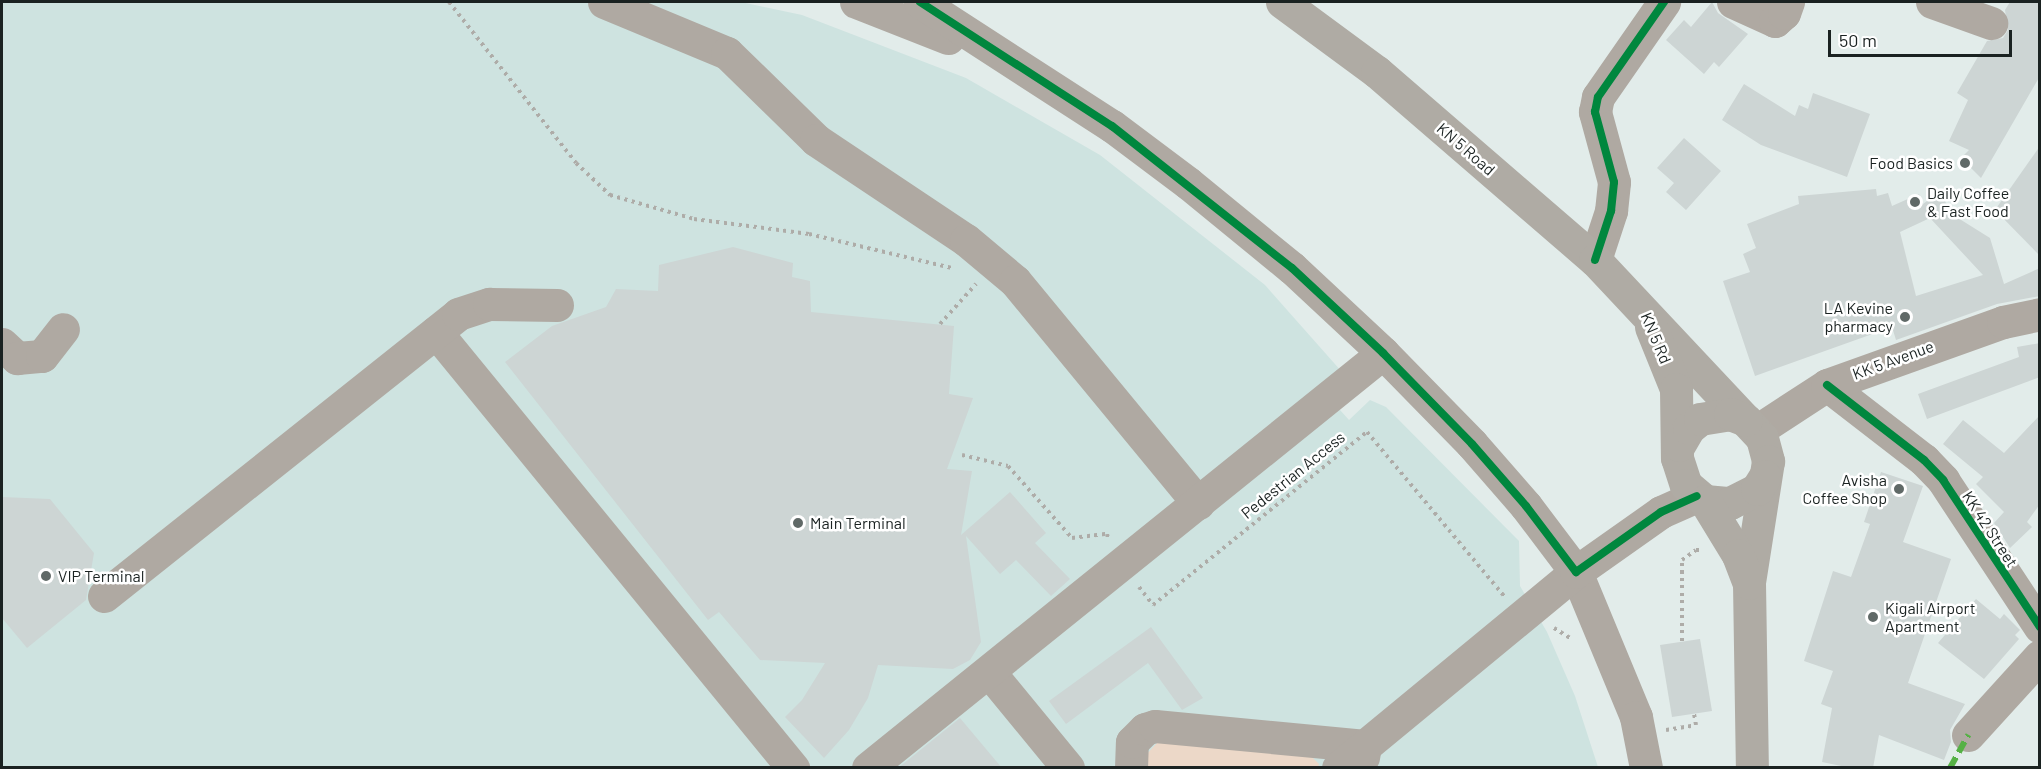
<!DOCTYPE html>
<style>
body{margin:0}
#map{position:relative;width:2041px;height:769px;overflow:hidden;background:#e2ecea;font-family:Barlow,sans-serif}
div>[style]{position:absolute}
[style*='--x']{left:calc(var(--x)*1px);top:calc(var(--y)*1px);width:calc(var(--w)*1px);rotate:calc(var(--a)*1deg)}
.built>*{inset:0;background:#cee3e0}
.green>*{inset:0;background:#ecd8c8}
.building>*{inset:0;background:#cdd5d4}
.path>*{height:4px;margin-top:-2px;transform-origin:0;background:repeating-linear-gradient(90deg,#aeaca8 0 3px,transparent 0 7.5px)}
.minor>*{height:33px;margin:-16.5px;padding:0 16.5px;transform-origin:16.5px;border-radius:16.5px;background:#afa9a2}
.major>*{height:33px;margin:-16.5px;padding:0 16.5px;transform-origin:16.5px;border-radius:16.5px;background:#afaba4}
.quiet>*{height:6px;margin-top:-3px;transform-origin:0;background:repeating-linear-gradient(90deg,#55b145 0 12px,transparent 0 18px)}
.cycleway>*{height:8px;margin:-4px;padding:0 4px;transform-origin:4px;border-radius:4px;background:#00873e}
.dots>*{width:16px;height:16px;translate:-50% -50%;box-sizing:border-box;border:3px solid #fff;border-radius:50%}
span{translate:-50% -50%;white-space:nowrap;text-align:center;line-height:1.15;-webkit-text-stroke:5px #fff;paint-order:stroke}
.street-label{font-size:16px;color:#1a2221}
.poi-label{font-size:16px;color:#1a2221}
.right{translate:-100% -50%;text-align:right}
.left{translate:0 -50%;text-align:left}
.frame{position:absolute;inset:0;border:3px solid #1a2221;pointer-events:none}
.scale{position:absolute;left:1828px;top:30px;width:184px;height:27px;box-sizing:border-box;border:3px solid #1a2221;border-top:0;padding-left:8px;font-size:18px;line-height:21px;white-space:nowrap;color:#1a2221;-webkit-text-stroke:4px #fff;paint-order:stroke}
</style>
<div id="map">
<div class="built">
<i style="clip-path:polygon(2px 2px,741px 2px,802px 15px,966px 78px,1100px 155px,1265px 285px,1342px 372px,1322px 390px,1349px 420px,1370px 400px,1386px 407px,1519px 541px,1520px 586px,1547px 632px,1575px 696px,1598px 767px,2px 767px)"></i>
</div>
<div class="green">
<i style="clip-path:polygon(1158px 742px,1309px 754px,1319px 764px,1318px 768px,1147px 768px,1144px 757px)"></i>
</div>
<div class="building">
<i style="clip-path:polygon(1712px 2px,1718px 13px,1748px 34px,1719px 67px,1714px 62px,1704px 74px,1666px 40px,1684px 20px,1691px 27px)"></i>
<i style="clip-path:polygon(2010px 2px,2040px 2px,2040px 76px,1981px 178px,1961px 158px,1969px 150px,1949px 141px,1968px 100px,1957px 93px,1987px 41px,2003px 38px,2008px 30px,2005px 10px)"></i>
<i style="clip-path:polygon(1744px 84px,1795px 116px,1799px 105px,1808px 109px,1813px 93px,1870px 114px,1847px 177px,1761px 145px,1722px 120px)"></i>
<i style="clip-path:polygon(1684px 138px,1721px 171px,1686px 210px,1666px 192px,1674px 183px,1657px 168px)"></i>
<i style="clip-path:polygon(2040px 146px,2040px 256px,1995px 210px)"></i>
<i style="clip-path:polygon(evenodd,1876px 189px,1877px 196px,1888px 193px,1892px 206px,1919px 194px,1923px 204px,1938px 193px,1958px 218px,1990px 238px,2004px 284px,2040px 268px,2040px 296px,1997px 304px,1896px 340px,1892px 327px,1755px 376px,1723px 281px,1750px 272px,1743px 254px,1756px 248px,1747px 224px,1799px 204px,1798px 196px,1876px 189px,1930px 218px,1983px 275px,1916px 296px,1900px 232px,1930px 218px)"></i>
<i style="clip-path:polygon(733px 247px,793px 263px,792px 277px,810px 281px,811px 312px,954px 326px,949px 394px,973px 398px,947px 469px,972px 471px,961px 535px,1010px 492px,1046px 533px,1035px 543px,1070px 579px,1051px 596px,1016px 560px,1000px 574px,966px 536px,981px 642px,970px 660px,953px 669px,878px 665px,868px 698px,849px 730px,824px 758px,785px 717px,802px 700px,825px 663px,760px 660px,719px 612px,708px 620px,505px 362px,552px 326px,606px 307px,616px 289px,658px 291px,659px 265px)"></i>
<i style="clip-path:polygon(2040px 343px,2040px 377px,1927px 419px,1918px 394px,2019px 357px,2017px 347px)"></i>
<i style="clip-path:polygon(2040px 415px,2040px 504px,2027px 522px,2032px 527px,2010px 548px,1994px 523px,2004px 512px,1976px 484px,1983px 477px,1943px 444px,1963px 420px,2004px 453px)"></i>
<i style="clip-path:polygon(1881px 472px,1923px 486px,1903px 542px,1951px 559px,1908px 683px,1965px 704px,1950px 730px,1951px 742px,1944px 760px,1879px 735px,1873px 768px,1851px 768px,1822px 762px,1832px 708px,1821px 704px,1833px 671px,1804px 661px,1833px 571px,1851px 577px,1870px 524px,1864px 522px)"></i>
<i style="clip-path:polygon(2px 497px,50px 499px,94px 553px,86px 600px,27px 648px,2px 618px)"></i>
<i style="clip-path:polygon(1976px 599px,2000px 619px,2004px 614px,2020px 630px,2015px 635px,2019px 639px,1984px 679px,1938px 643px)"></i>
<i style="clip-path:polygon(1151px 627px,1203px 698px,1182px 710px,1148px 663px,1066px 724px,1049px 701px)"></i>
<i style="clip-path:polygon(1700px 639px,1712px 711px,1672px 717px,1660px 645px)"></i>
<i style="clip-path:polygon(960px 718px,1002px 768px,898px 768px)"></i>
</div>
<div class="path">
<i style="--x:449;--y:2;--w:205;--a:51.7"></i>
<i style="--x:576;--y:163;--w:47;--a:43.3"></i>
<i style="--x:610;--y:195;--w:87;--a:15.9"></i>
<i style="--x:694;--y:219;--w:116;--a:7.4"></i>
<i style="--x:809;--y:234;--w:147;--a:13.4"></i>
<i style="--x:940;--y:324;--w:54;--a:-48"></i>
<i style="--x:962;--y:455;--w:47;--a:13.4"></i>
<i style="--x:1008;--y:466;--w:96;--a:48.4"></i>
<i style="--x:1072;--y:538;--w:35;--a:-7"></i>
<i style="--x:1107;--y:534;--w:4;--a:76"></i>
<i style="--x:1139;--y:587;--w:23;--a:52"></i>
<i style="--x:1153;--y:605;--w:275;--a:-39"></i>
<i style="--x:1367;--y:432;--w:214;--a:50.1"></i>
<i style="--x:1554;--y:628;--w:19;--a:32"></i>
<i style="--x:1682;--y:641;--w:81;--a:-90"></i>
<i style="--x:1682;--y:560;--w:17;--a:-36"></i>
<i style="--x:1696;--y:550;--w:7;--a:0"></i>
<i style="--x:1666;--y:730;--w:30;--a:-9"></i>
<i style="--x:1696;--y:725;--w:11;--a:-100"></i>
</div>
<div class="minor">
<i style="--x:604;--y:2;--w:133;--a:22.5"></i>
<i style="--x:727;--y:53;--w:124;--a:44.3"></i>
<i style="--x:816;--y:140;--w:180;--a:33.7"></i>
<i style="--x:966;--y:240;--w:64;--a:39.9"></i>
<i style="--x:1015;--y:281;--w:288;--a:50.5"></i>
<i style="--x:856;--y:2;--w:99;--a:21.4"></i>
<i style="--x:920;--y:2;--w:229;--a:32.9"></i>
<i style="--x:1112;--y:126;--w:95;--a:36.9"></i>
<i style="--x:1188;--y:183;--w:134;--a:39.3"></i>
<i style="--x:1292;--y:268;--w:125;--a:43"></i>
<i style="--x:1383;--y:353;--w:127;--a:45.6"></i>
<i style="--x:1472;--y:444;--w:82;--a:48.9"></i>
<i style="--x:1526;--y:506;--w:83;--a:52.9"></i>
<i style="--x:1576;--y:572;--w:157;--a:67.5"></i>
<i style="--x:1636;--y:717;--w:52;--a:78.9"></i>
<i style="--x:1733;--y:2;--w:46;--a:24.3"></i>
<i style="--x:1775;--y:21;--w:12;--a:-42"></i>
<i style="--x:1784;--y:13;--w:12;--a:-70"></i>
<i style="--x:1932;--y:2;--w:63;--a:19.6"></i>
<i style="--x:1595;--y:260;--w:52;--a:-71.9"></i>
<i style="--x:1611;--y:211;--w:29;--a:-84"></i>
<i style="--x:1614;--y:182;--w:73;--a:-105.2"></i>
<i style="--x:1595;--y:112;--w:15;--a:-79"></i>
<i style="--x:1598;--y:97;--w:116;--a:-55.2"></i>
<i style="--x:436;--y:332;--w:564;--a:50.69"></i>
<i style="--x:2;--y:344;--w:21;--a:43"></i>
<i style="--x:17;--y:358;--w:25;--a:-5"></i>
<i style="--x:42;--y:356;--w:34;--a:-52"></i>
<i style="--x:1827;--y:385;--w:123;--a:37.7"></i>
<i style="--x:1924;--y:460;--w:28;--a:46"></i>
<i style="--x:1943;--y:480;--w:176;--a:56.6"></i>
<i style="--x:1758;--y:430;--w:82;--a:-33.1"></i>
<i style="--x:1827;--y:385;--w:187;--a:-19.7"></i>
<i style="--x:2003;--y:322;--w:38;--a:-12"></i>
<i style="--x:104;--y:596;--w:453;--a:-38.5"></i>
<i style="--x:458;--y:314;--w:33;--a:-18"></i>
<i style="--x:489;--y:304;--w:68;--a:0.8"></i>
<i style="--x:990;--y:673;--w:123;--a:50.6"></i>
<i style="--x:1968;--y:735;--w:107;--a:-47.7"></i>
<i style="--x:868;--y:768;--w:661;--a:-38.86"></i>
<i style="--x:1131;--y:768;--w:26;--a:-88"></i>
<i style="--x:1132;--y:742;--w:18;--a:-45"></i>
<i style="--x:1145;--y:729;--w:10;--a:-17"></i>
<i style="--x:1155;--y:726;--w:211;--a:5.4"></i>
<i style="--x:1365;--y:746;--w:11;--a:100"></i>
<i style="--x:1338;--y:768;--w:308;--a:-39.5"></i>
<i style="--x:1576;--y:572;--w:104;--a:-35.2"></i>
<i style="--x:1661;--y:512;--w:39;--a:-24"></i>
</div>
<div class="major">
<i style="--x:1282;--y:2;--w:118;--a:36.4"></i>
<i style="--x:1377;--y:72;--w:288;--a:40.8"></i>
<i style="--x:1595;--y:260;--w:244;--a:46.8"></i>
<i style="--x:1762;--y:438;--w:24;--a:75"></i>
<i style="--x:1768;--y:461;--w:123;--a:98.9"></i>
<i style="--x:1749;--y:583;--w:185;--a:89.1"></i>
<i style="--x:1651;--y:327;--w:67;--a:68"></i>
<i style="--x:1676;--y:389;--w:69;--a:89.2"></i>
<i style="--x:1677;--y:458;--w:28;--a:72"></i>
<i style="--x:1686;--y:485;--w:25;--a:40"></i>
<i style="--x:1705;--y:501;--w:25;--a:5"></i>
<i style="--x:1730;--y:503;--w:30;--a:-27"></i>
<i style="--x:1757;--y:489;--w:15;--a:-58"></i>
<i style="--x:1679;--y:445;--w:20;--a:-60"></i>
<i style="--x:1689;--y:428;--w:14;--a:-39"></i>
<i style="--x:1700;--y:419;--w:30;--a:-9"></i>
<i style="--x:1730;--y:414;--w:17;--a:21"></i>
<i style="--x:1705;--y:501;--w:63;--a:58.6"></i>
<i style="--x:1738;--y:555;--w:30;--a:69"></i>
</div>
<div class="quiet">
<i style="--x:1950;--y:768;--w:38;--a:-61"></i>
</div>
<div class="cycleway">
<i style="--x:920;--y:2;--w:229;--a:32.9"></i>
<i style="--x:1112;--y:126;--w:229;--a:38.3"></i>
<i style="--x:1292;--y:268;--w:125;--a:43"></i>
<i style="--x:1383;--y:353;--w:127;--a:45.6"></i>
<i style="--x:1472;--y:444;--w:82;--a:48.9"></i>
<i style="--x:1526;--y:506;--w:83;--a:52.9"></i>
<i style="--x:1576;--y:572;--w:104;--a:-35.2"></i>
<i style="--x:1661;--y:512;--w:39;--a:-24"></i>
<i style="--x:1595;--y:260;--w:52;--a:-71.9"></i>
<i style="--x:1611;--y:211;--w:29;--a:-84"></i>
<i style="--x:1614;--y:182;--w:73;--a:-105.2"></i>
<i style="--x:1595;--y:112;--w:15;--a:-79"></i>
<i style="--x:1598;--y:97;--w:116;--a:-55.2"></i>
<i style="--x:1827;--y:385;--w:123;--a:37.7"></i>
<i style="--x:1924;--y:460;--w:28;--a:46"></i>
<i style="--x:1943;--y:480;--w:176;--a:56.6"></i>
</div>
<div class="dots">
<i style="left:1965px;top:163px;background:#606967"></i>
<i style="left:1915px;top:202px;background:#606967"></i>
<i style="left:1905px;top:317px;background:#606967"></i>
<i style="left:1899px;top:489px;background:#606967"></i>
<i style="left:798px;top:523px;background:#606967"></i>
<i style="left:46px;top:576px;background:#606967"></i>
<i style="left:1873px;top:617px;background:#606967"></i>
</div>
<div class="street-label">
<span style="left:1466px;top:149px;rotate:41deg">KN 5 Road</span>
<span style="left:1656px;top:338px;rotate:67deg">KN 5 Rd</span>
<span style="left:1893px;top:360px;rotate:-20deg">KK 5 Avenue</span>
<span style="left:1293px;top:475px;rotate:-39deg">Pedestrian Access</span>
<span style="left:1990px;top:529px;rotate:57deg">KK 42 Street</span>
</div>
<div class="poi-label">
<span class="right" style="left:1953px;top:163px">Food Basics</span>
<span class="left" style="left:1927px;top:202px">Daily Coffee<br>&amp; Fast Food</span>
<span class="right" style="left:1893px;top:317px">LA Kevine<br>pharmacy</span>
<span class="right" style="left:1887px;top:489px">Avisha<br>Coffee Shop</span>
<span class="left" style="left:810px;top:523px">Main Terminal</span>
<span class="left" style="left:58px;top:576px">VIP Terminal</span>
<span class="left" style="left:1885px;top:617px">Kigali Airport<br>Apartment</span>
</div>
<div class="frame"></div>
<div class="scale">50 m</div>
</div>
